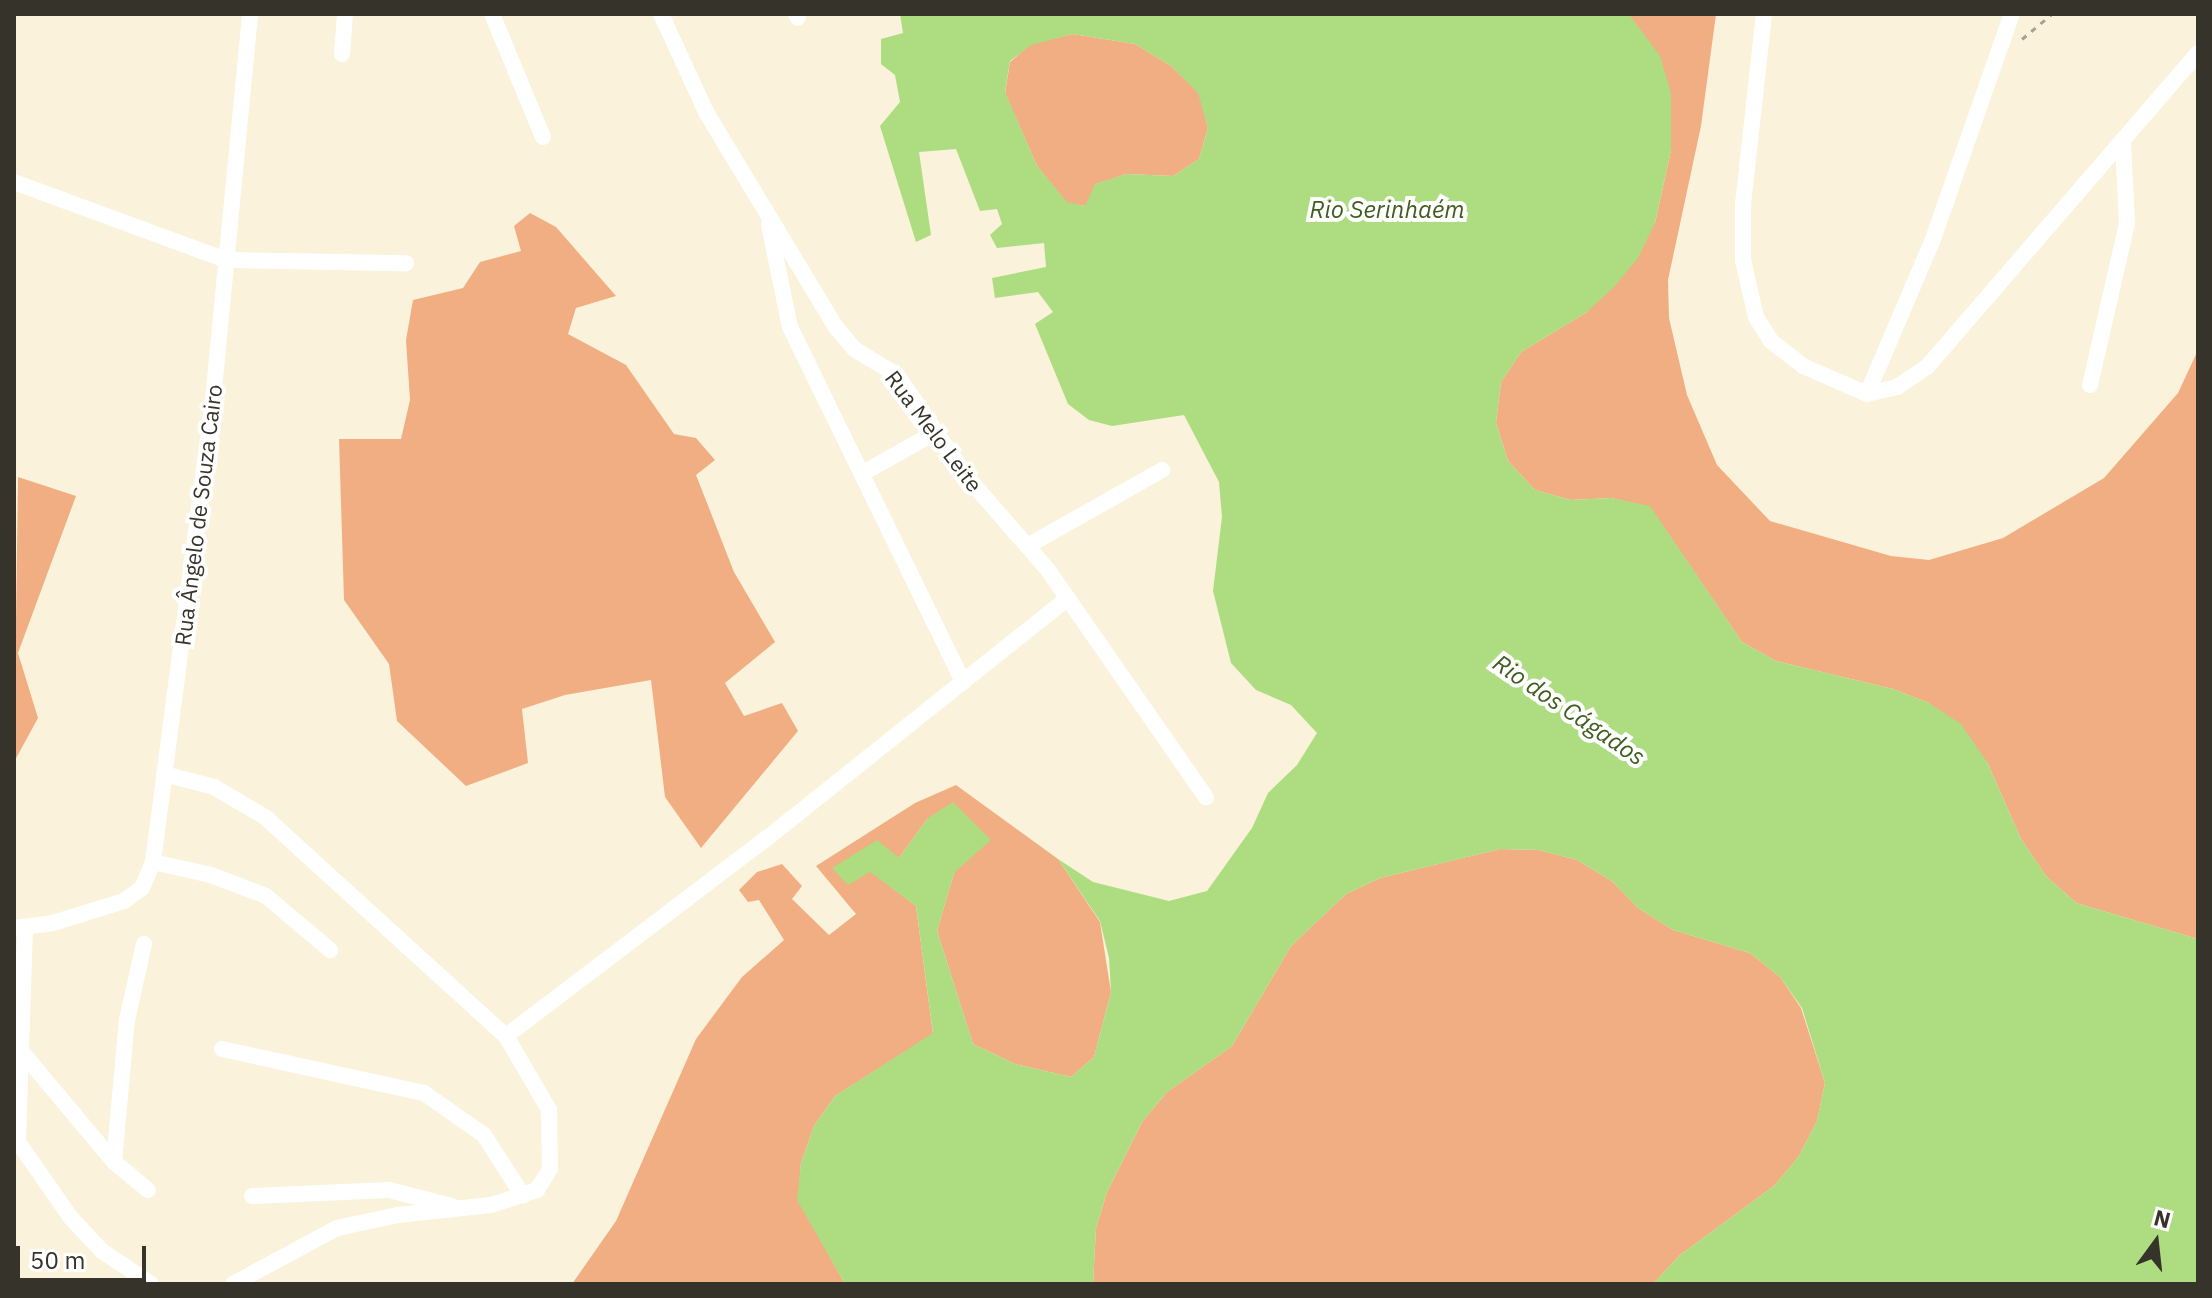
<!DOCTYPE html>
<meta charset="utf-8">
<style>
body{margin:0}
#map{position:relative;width:2212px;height:1298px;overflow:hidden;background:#faf2da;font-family:"IBM Plex Sans",sans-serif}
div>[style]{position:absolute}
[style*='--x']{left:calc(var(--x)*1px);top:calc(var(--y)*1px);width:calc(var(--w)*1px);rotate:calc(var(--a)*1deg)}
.green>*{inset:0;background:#f1ae83}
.water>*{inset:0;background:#aedc80}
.path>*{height:3px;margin-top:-1.5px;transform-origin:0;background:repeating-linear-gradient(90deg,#a7a290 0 6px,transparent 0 12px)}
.minor>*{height:16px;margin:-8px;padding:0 8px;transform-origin:8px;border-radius:8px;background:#fff}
span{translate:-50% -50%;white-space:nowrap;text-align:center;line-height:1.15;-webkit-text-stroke:8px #fff;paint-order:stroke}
.street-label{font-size:22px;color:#36332a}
.water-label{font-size:24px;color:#405d1f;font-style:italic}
.frame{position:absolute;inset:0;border:16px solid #36332a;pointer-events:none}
.north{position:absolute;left:2116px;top:1202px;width:80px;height:80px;-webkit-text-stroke:6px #fff;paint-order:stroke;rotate:15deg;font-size:22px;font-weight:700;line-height:32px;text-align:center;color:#36332a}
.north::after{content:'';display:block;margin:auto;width:28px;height:36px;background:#36332a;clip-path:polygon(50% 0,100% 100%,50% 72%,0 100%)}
.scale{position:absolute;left:16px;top:1246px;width:130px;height:36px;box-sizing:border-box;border:4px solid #36332a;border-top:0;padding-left:10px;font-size:24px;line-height:28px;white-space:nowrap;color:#36332a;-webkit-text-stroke:6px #fff;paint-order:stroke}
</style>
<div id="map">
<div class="green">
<i style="clip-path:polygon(1629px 14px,1716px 14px,1701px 126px,1668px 280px,1669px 318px,1687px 395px,1717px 465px,1770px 521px,1891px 556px,1929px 560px,2003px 538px,2104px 478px,2178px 393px,2198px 350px,2198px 939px,2076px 903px,2046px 876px,2021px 839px,1987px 762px,1929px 703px,1893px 689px,1776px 661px,1742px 642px,1650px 507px,1611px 498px,1571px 500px,1535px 490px,1508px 461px,1496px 423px,1501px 382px,1521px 352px,1587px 312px,1655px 223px,1671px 150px)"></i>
<i style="clip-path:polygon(1073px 34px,1135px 44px,1171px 66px,1199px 93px,1208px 128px,1199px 159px,1173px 176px,1127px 174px,1096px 184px,1086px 206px,1067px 203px,1037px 166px,1005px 93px,1010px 62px,1031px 44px)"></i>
<i style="clip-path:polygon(530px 213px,556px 227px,616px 296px,576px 308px,568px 334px,626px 365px,674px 434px,696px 438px,715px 460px,696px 475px,734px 572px,775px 642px,725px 683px,744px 716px,782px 703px,798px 731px,701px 848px,665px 797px,651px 680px,565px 695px,522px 709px,528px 763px,466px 786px,397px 721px,389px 664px,344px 600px,339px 439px,401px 439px,410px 400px,406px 340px,413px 300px,463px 288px,480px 262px,521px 251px,514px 226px)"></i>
<i style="clip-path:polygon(18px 477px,76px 496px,18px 653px,38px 718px,14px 762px)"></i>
<i style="clip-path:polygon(956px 785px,1058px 859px,1100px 922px,1111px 992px,1094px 1057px,1071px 1077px,1015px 1064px,973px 1044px,937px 931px,954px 873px,928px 818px,899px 858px,870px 871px,916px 906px,933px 1034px,835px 1096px,814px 1126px,801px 1163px,798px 1200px,845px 1284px,572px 1284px,616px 1221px,696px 1039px,742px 977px,784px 940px,759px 900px,748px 902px,739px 890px,757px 872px,782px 864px,802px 886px,792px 899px,829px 935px,856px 914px,816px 866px,915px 803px)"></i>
<i style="clip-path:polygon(1500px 849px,1539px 850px,1577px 860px,1612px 881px,1638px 908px,1673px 930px,1750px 953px,1780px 977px,1801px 1008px,1825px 1083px,1817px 1121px,1799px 1156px,1774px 1186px,1680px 1255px,1653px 1284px,1093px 1284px,1096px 1228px,1107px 1192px,1142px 1122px,1167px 1092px,1232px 1046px,1291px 946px,1346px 894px,1380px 878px)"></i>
</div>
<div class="water">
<i style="clip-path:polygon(evenodd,900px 14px,1629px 14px,1660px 56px,1671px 93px,1671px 150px,1655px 223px,1638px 258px,1614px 287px,1587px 312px,1521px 352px,1501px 382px,1496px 423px,1508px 461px,1535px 490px,1571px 500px,1611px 498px,1650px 506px,1742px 642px,1776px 661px,1893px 689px,1929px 703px,1961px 724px,1987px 762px,2021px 839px,2046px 876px,2076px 903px,2198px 939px,2198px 1284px,1653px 1284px,1680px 1255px,1774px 1186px,1799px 1156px,1817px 1121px,1825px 1083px,1802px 1008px,1780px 977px,1750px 953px,1673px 930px,1638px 908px,1612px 881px,1577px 860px,1539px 850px,1500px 849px,1380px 878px,1346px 894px,1291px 946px,1232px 1046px,1167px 1092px,1142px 1122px,1107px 1192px,1096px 1228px,1093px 1284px,845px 1284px,797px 1200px,801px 1163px,814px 1126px,835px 1096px,933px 1033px,916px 906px,870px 872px,848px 885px,832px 868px,877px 840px,899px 858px,928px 818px,953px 802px,991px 840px,954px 873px,937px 931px,973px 1044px,1015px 1064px,1071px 1077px,1094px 1057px,1111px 992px,1109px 958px,1100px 921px,1058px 859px,1093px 882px,1169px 901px,1207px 891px,1252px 828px,1268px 793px,1297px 765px,1317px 733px,1291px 705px,1256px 690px,1231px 663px,1213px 591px,1222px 517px,1219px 482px,1184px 415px,1112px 426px,1089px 420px,1068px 404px,1035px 324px,1053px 312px,1038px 292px,995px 298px,992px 278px,1046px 267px,1044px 243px,997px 248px,990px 235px,1002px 224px,997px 209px,980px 211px,956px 149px,919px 152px,931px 235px,916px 242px,880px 126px,900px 102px,895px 75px,881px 64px,881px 39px,903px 33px,900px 14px,1073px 34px,1135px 44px,1171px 66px,1198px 93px,1208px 128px,1199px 159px,1173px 176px,1127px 174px,1095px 184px,1085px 206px,1067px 202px,1037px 166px,1005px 92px,1010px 61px,1031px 45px,1073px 34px)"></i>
</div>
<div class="path">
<i style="--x:2022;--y:39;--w:39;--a:-40"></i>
</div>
<div class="minor">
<i style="--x:492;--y:14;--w:133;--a:67.5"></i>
<i style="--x:661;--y:14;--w:108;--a:65.3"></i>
<i style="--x:706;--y:112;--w:250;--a:58.9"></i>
<i style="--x:835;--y:326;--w:30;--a:50"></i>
<i style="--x:854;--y:349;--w:50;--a:31.2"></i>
<i style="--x:897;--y:375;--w:124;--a:55.5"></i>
<i style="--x:967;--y:477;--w:123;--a:48.9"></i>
<i style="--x:1048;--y:570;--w:277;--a:55.2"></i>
<i style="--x:796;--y:14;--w:4;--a:63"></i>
<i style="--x:1764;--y:14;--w:191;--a:96.3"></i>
<i style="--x:1743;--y:204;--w:56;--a:90"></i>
<i style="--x:1743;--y:260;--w:58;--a:77.2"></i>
<i style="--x:1756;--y:317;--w:28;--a:58"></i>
<i style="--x:1771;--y:341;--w:41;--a:38"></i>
<i style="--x:1803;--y:366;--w:70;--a:23.6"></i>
<i style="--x:1867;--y:394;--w:31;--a:-13"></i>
<i style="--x:1897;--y:387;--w:36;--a:-34"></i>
<i style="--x:1927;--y:367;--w:415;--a:-49.2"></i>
<i style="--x:342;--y:54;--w:40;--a:-85.7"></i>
<i style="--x:14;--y:182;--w:226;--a:20.2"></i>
<i style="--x:226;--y:260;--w:180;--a:1"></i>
<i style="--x:769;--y:225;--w:104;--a:78.4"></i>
<i style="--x:790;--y:327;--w:395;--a:64"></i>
<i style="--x:2090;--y:385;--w:166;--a:-77.1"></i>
<i style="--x:2127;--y:223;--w:78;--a:-92.9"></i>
<i style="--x:1867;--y:394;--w:168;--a:-66.9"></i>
<i style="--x:1933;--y:239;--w:238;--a:-70.7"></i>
<i style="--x:863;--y:473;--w:81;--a:-29.4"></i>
<i style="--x:1029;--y:545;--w:153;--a:-29.4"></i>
<i style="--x:164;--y:774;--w:52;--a:14.6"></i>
<i style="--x:214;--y:787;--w:59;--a:30.5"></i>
<i style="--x:265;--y:817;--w:326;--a:42.3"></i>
<i style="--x:506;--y:1036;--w:86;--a:59.8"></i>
<i style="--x:549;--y:1110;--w:59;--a:89"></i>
<i style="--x:550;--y:1169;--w:25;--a:122"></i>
<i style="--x:537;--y:1190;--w:48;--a:161.9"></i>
<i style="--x:491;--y:1205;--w:94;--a:173.9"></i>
<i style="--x:398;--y:1215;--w:62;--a:168"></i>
<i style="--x:337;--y:1228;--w:118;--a:151.7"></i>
<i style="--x:153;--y:862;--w:59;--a:12.6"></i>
<i style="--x:211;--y:875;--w:59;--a:20.9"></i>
<i style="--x:266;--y:896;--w:84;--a:40.2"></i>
<i style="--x:14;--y:928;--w:39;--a:-7"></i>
<i style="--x:53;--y:923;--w:74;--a:-17.2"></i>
<i style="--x:124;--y:901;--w:22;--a:-36"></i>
<i style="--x:142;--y:888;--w:28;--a:-67"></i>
<i style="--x:153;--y:862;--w:456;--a:-82.6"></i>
<i style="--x:212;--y:410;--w:398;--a:-84.5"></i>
<i style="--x:25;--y:929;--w:213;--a:91.9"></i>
<i style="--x:18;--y:1142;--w:93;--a:55.1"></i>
<i style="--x:71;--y:1218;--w:45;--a:46.8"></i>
<i style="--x:102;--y:1251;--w:59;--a:34"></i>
<i style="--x:506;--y:1036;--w:326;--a:-37.2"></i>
<i style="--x:766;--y:839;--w:386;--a:-38.6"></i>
<i style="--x:222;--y:1049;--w:207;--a:12.3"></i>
<i style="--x:424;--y:1093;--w:73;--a:35"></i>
<i style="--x:484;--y:1135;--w:72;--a:57.4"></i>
<i style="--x:21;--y:1051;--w:145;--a:50"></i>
<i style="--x:114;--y:1162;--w:44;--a:39.5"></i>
<i style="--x:114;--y:1162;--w:143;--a:-84.8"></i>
<i style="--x:127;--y:1020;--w:78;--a:-77.4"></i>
<i style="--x:252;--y:1196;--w:137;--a:-2.5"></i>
<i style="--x:389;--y:1190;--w:65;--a:14.3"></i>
</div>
<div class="street-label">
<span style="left:934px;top:431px;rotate:53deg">Rua Melo Leite</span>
<span style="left:198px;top:515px;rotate:-83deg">Rua Ângelo de Souza Cairo</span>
</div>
<div class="water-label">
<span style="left:1387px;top:210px">Rio Serinhaém</span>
<span style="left:1569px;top:710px;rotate:34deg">Rio dos Cágados</span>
</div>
<div class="frame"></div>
<div class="north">N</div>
<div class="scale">50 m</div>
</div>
